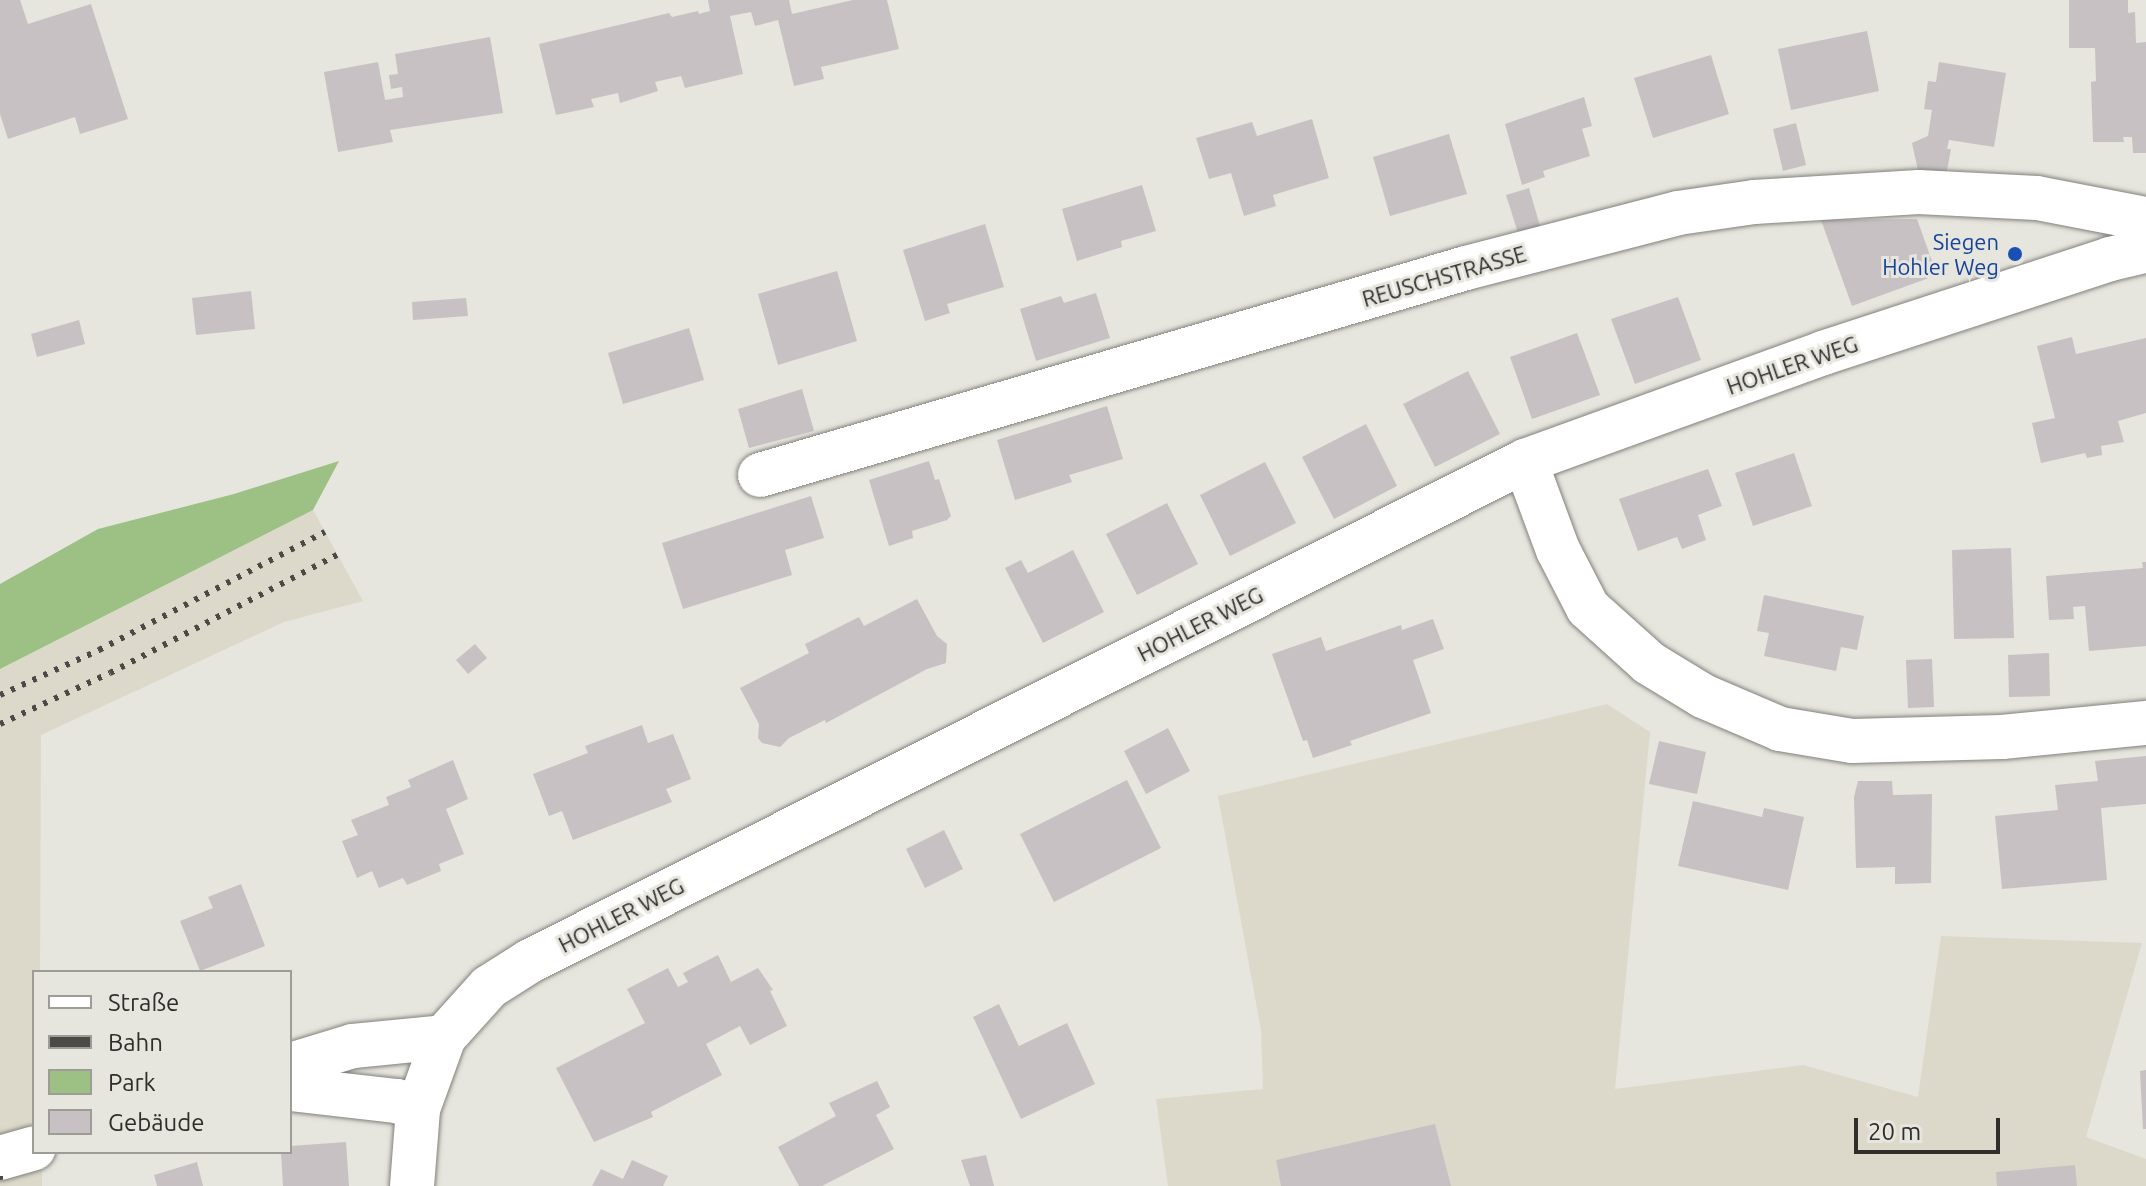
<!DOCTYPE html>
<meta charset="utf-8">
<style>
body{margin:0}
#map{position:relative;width:2146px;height:1186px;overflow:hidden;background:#e6e5de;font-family:Ubuntu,sans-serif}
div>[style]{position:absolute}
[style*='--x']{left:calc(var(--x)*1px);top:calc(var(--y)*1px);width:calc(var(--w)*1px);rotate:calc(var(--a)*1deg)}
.built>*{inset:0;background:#dcd9cb}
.green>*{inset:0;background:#9dc184}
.building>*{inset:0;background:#c8c1c4}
.roads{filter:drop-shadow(0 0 2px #83817c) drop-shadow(0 0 2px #83817c)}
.minor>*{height:44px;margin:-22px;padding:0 22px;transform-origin:22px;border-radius:22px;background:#fff}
.tertiary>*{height:44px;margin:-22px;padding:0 22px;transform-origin:22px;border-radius:22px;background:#fff}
.rail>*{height:6px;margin-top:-3px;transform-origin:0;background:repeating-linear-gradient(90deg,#4b4a47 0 4px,transparent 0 12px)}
.dots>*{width:22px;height:22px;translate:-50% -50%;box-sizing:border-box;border:4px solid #e6e5de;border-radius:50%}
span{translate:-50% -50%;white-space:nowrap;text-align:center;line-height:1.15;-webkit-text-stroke:6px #e6e5de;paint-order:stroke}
.transit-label{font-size:22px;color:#164399}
.right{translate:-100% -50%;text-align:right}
.street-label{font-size:22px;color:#2f2e2c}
.legend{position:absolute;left:32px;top:970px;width:260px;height:184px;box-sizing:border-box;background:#e6e5de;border:2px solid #9d9c97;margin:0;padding:10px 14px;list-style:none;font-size:24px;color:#2f2e2c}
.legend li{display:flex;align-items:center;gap:16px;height:40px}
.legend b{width:40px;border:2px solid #9d9c97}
.scale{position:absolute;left:1854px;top:1118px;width:146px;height:36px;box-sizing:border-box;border:4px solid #2f2e2c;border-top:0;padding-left:10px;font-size:24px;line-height:28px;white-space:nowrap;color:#2f2e2c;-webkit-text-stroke:6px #e6e5de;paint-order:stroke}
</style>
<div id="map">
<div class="built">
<i style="clip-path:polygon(313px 510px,363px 601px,284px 622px,41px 735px,40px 972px,34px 972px,34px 1152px,42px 1152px,42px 1186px,0 1186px,0 669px)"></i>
<i style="clip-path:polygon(1607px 704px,1650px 732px,1615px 1089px,1803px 1065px,1918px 1097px,1941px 936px,2142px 943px,2086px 1137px,2146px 1159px,2146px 1186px,1168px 1186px,1156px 1099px,1263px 1089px,1261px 1030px,1218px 796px)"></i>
</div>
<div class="green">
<i style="clip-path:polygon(339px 461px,313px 510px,0 669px,0 584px,98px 529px,234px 494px)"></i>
</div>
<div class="building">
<i style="clip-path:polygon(0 0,20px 0,28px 24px,91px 4px,128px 119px,80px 134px,75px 117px,8px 139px,0 114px)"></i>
<i style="clip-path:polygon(708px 0,789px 0,792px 14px,853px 0,887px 0,899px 49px,821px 67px,824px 79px,794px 86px,778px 20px,755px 26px,751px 12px,730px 16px,743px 74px,685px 88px,681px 76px,655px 82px,658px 91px,620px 103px,618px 93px,591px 99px,594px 107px,556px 115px,539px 44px,669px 13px,672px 17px,698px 11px,699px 14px,710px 11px)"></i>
<i style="clip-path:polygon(2069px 0,2128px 0,2128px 13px,2135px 12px,2136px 43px,2146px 42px,2146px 153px,2133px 153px,2132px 137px,2123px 137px,2124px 142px,2093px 142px,2091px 82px,2096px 81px,2095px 48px,2069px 48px)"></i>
<i style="clip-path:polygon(1867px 31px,1879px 91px,1791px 110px,1778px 49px)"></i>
<i style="clip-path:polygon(490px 37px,503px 113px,390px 130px,393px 142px,338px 152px,324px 72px,378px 62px,385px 100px,403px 97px,402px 87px,391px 89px,389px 75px,398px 74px,395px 54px)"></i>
<i style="clip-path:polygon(1711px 55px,1729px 114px,1653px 138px,1634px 78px)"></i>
<i style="clip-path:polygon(1939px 62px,2006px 73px,1994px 147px,1949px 140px,1947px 149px,1951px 149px,1946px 176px,1919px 175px,1912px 143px,1928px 136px,1932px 110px,1924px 109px,1928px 81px,1936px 82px)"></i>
<i style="clip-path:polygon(1584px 97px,1592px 126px,1582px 129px,1590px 156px,1543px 171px,1545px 177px,1522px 185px,1505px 124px)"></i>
<i style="clip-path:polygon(1312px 119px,1329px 178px,1273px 195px,1276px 206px,1244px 216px,1231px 173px,1209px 179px,1196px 138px,1252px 122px,1257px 136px)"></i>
<i style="clip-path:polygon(1796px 123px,1806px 165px,1783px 171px,1773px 129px)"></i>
<i style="clip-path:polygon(1449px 134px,1467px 194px,1390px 216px,1373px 157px)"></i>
<i style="clip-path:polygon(1142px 185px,1156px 231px,1121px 241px,1122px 247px,1077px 261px,1062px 209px)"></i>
<i style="clip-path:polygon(1529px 188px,1540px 226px,1518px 233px,1506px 195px)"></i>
<i style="clip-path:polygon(1917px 219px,1937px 275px,1852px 306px,1821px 220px)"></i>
<i style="clip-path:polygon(985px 224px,1004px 287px,947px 304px,950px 313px,925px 321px,903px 250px)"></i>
<i style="clip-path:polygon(837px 271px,857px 341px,778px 365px,758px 294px)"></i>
<i style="clip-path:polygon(251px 291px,255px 329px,196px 335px,192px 298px)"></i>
<i style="clip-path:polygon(1096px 293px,1110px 338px,1036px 361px,1020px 309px,1061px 296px,1064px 303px)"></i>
<i style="clip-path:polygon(1678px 297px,1701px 360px,1635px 384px,1611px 319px)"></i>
<i style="clip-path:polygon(466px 298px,468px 316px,413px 320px,412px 302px)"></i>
<i style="clip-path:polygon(79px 320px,85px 344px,37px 357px,31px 334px)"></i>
<i style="clip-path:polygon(689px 328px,704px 380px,623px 404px,608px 353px)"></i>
<i style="clip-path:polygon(1577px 333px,1600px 395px,1532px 419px,1510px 357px)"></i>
<i style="clip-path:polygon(2072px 337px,2076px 354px,2146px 338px,2146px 413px,2118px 421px,2124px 442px,2101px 446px,2102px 455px,2087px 458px,2085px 453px,2041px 463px,2032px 423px,2055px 418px,2037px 346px)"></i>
<i style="clip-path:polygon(1468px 371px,1500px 434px,1435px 467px,1403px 404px)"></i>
<i style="clip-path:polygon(802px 389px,814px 431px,749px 448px,738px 409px)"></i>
<i style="clip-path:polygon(1107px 406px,1123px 459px,1069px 475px,1072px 482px,1015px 500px,997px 440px)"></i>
<i style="clip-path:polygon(1366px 424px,1397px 486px,1334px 519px,1302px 457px)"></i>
<i style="clip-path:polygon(1794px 453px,1812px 506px,1753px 526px,1735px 473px)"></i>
<i style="clip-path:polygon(929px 461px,935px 480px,939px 479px,951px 516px,947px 520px,912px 531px,913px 538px,889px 546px,869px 480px)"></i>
<i style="clip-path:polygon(1265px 462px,1296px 523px,1230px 556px,1200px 495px)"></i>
<i style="clip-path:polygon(1708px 469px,1722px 506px,1698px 515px,1706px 540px,1682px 549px,1677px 537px,1638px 551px,1619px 499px)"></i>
<i style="clip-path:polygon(811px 496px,824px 538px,785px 550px,792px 575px,683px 609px,662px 543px)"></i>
<i style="clip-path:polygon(1167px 503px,1198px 564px,1137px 595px,1106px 534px)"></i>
<i style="clip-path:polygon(2011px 548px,2014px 638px,1954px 639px,1952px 550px)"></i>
<i style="clip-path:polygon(1073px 550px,1104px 612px,1043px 643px,1005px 568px,1021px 560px,1028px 573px)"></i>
<i style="clip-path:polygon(2142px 562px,2146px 562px,2146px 646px,2089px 651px,2085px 606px,2073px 607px,2074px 619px,2049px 620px,2046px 576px,2143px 568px)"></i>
<i style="clip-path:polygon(1764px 595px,1864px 616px,1857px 650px,1841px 647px,1836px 671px,1764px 656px,1769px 633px,1757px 631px)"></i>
<i style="clip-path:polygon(917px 599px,937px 636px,947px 644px,946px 663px,927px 669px,826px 723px,825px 720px,789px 738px,780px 747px,762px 743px,758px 738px,759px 724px,740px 688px,809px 653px,805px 644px,859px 617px,864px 626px)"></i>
<i style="clip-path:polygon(1433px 619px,1444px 649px,1413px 660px,1431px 713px,1350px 741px,1352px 745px,1313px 758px,1307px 740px,1303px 741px,1272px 654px,1321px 637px,1326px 651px,1401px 625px,1402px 630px)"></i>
<i style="clip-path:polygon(475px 644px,487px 658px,468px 674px,456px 660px)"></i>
<i style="clip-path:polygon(2049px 653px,2050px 696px,2009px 697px,2008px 655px)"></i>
<i style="clip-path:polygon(1932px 659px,1934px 707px,1908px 708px,1906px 660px)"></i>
<i style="clip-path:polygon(642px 725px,648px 743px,673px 734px,691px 779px,666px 789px,672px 802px,573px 840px,562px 811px,549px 816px,533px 774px,588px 753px,585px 746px)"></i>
<i style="clip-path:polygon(1168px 728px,1190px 771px,1146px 794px,1124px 751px)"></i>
<i style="clip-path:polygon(1659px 741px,1706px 752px,1697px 794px,1649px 784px)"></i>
<i style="clip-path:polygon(2146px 756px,2146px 804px,2101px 808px,2107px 880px,2002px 889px,1995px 816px,2058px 810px,2055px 785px,2098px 781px,2095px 761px)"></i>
<i style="clip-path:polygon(453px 760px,468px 799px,446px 809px,464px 854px,439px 864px,441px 871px,407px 885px,403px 878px,379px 888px,372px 871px,357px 878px,342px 841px,358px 835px,351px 820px,389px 805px,386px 797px,411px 787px,408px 780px)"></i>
<i style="clip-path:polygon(1127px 780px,1161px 848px,1054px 902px,1020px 834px)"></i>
<i style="clip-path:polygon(1858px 781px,1892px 781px,1893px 795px,1932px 794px,1931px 883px,1895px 884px,1895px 867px,1856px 868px,1854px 797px)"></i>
<i style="clip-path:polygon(1693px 801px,1762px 817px,1764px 808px,1804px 817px,1788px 890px,1678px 866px)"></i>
<i style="clip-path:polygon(944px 830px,963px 869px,925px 888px,906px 849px)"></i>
<i style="clip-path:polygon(241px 884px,265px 946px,200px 971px,180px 921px,213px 908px,208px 897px)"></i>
<i style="clip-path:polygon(718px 955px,731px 982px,758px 968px,773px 990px,770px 991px,787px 1026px,750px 1045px,740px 1026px,706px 1044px,722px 1075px,651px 1112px,653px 1117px,594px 1142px,556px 1068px,645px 1023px,627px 989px,668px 968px,678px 987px,688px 982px,683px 973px)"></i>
<i style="clip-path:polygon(999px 1004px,1019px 1046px,1067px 1023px,1095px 1084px,1021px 1119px,973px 1017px)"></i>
<i style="clip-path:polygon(2146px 1070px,2146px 1129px,2143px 1129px,2140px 1071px)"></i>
<i style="clip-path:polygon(877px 1081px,890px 1107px,876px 1115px,894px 1149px,822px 1186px,799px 1186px,778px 1147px,836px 1116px,829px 1103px)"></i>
<i style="clip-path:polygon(1435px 1124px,1451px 1186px,1281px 1186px,1276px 1160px)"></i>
<i style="clip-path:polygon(346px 1142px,349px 1186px,283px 1186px,281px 1152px,290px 1152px,290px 1146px)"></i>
<i style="clip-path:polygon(986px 1155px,994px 1186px,970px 1186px,961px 1160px)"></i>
<i style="clip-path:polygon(632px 1160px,668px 1176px,663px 1186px,592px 1186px,601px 1169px,623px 1179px)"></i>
<i style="clip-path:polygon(197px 1162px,203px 1186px,157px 1186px,154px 1175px)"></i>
<i style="clip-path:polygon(2075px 1165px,2077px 1186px,1997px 1186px,1996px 1172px)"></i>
</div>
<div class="roads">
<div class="minor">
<i style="--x:1525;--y:461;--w:95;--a:69.7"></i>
<i style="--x:1558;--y:550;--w:65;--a:62.7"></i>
<i style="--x:1588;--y:608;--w:82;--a:42"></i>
<i style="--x:1649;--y:663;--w:63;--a:31.4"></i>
<i style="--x:1703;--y:696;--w:84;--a:23.2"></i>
<i style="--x:1780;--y:729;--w:73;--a:9.5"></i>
<i style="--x:1852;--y:741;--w:150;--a:-1.5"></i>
<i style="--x:2002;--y:737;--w:145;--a:-5.6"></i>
<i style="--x:760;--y:475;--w:736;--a:-16.34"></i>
<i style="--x:1466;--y:268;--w:219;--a:-14.5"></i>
<i style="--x:1678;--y:213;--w:77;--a:-8.2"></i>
<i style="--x:1754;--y:202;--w:165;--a:-3.5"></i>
<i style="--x:1919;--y:192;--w:118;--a:2.9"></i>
<i style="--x:2037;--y:198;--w:111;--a:10.9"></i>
</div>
<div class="tertiary">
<i style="--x:290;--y:1065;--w:66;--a:-16.8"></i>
<i style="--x:353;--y:1046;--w:91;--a:-5.6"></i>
<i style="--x:290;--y:1089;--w:108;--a:6.4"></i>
<i style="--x:397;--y:1101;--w:22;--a:21"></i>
<i style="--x:0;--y:1158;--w:35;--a:-16"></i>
<i style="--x:412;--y:1186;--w:77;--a:-85.5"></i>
<i style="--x:418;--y:1109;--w:77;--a:-70.1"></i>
<i style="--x:444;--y:1037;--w:67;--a:-48"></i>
<i style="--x:489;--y:987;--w:49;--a:-32.4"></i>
<i style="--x:530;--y:961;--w:1114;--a:-26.68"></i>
<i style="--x:1525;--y:461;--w:317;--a:-19.9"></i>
<i style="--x:1823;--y:353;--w:302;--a:-18.1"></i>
<i style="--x:2110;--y:259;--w:37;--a:-13"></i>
</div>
</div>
<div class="rail">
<i style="--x:0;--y:695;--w:109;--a:-24.4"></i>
<i style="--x:99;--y:650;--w:255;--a:-27.6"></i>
<i style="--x:0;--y:724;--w:121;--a:-24.9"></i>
<i style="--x:110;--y:673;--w:256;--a:-27.5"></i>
<i style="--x:0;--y:1176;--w:10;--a:84"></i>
</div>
<div class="dots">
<i style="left:2015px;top:254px;background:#1a4fb4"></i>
</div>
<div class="transit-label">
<span class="right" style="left:1999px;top:254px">Siegen<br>Hohler Weg</span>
</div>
<div class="street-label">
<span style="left:1444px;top:276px;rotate:-16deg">REUSCHSTRASSE</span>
<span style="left:1792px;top:365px;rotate:-19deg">HOHLER WEG</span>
<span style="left:1200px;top:624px;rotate:-27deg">HOHLER WEG</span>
<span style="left:621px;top:915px;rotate:-27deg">HOHLER WEG</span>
</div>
<ul class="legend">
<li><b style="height:10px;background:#fff"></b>Straße</li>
<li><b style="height:10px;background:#4b4a47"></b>Bahn</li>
<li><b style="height:22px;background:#9dc184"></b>Park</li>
<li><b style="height:22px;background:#c8c1c4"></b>Gebäude</li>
</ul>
<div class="scale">20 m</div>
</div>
